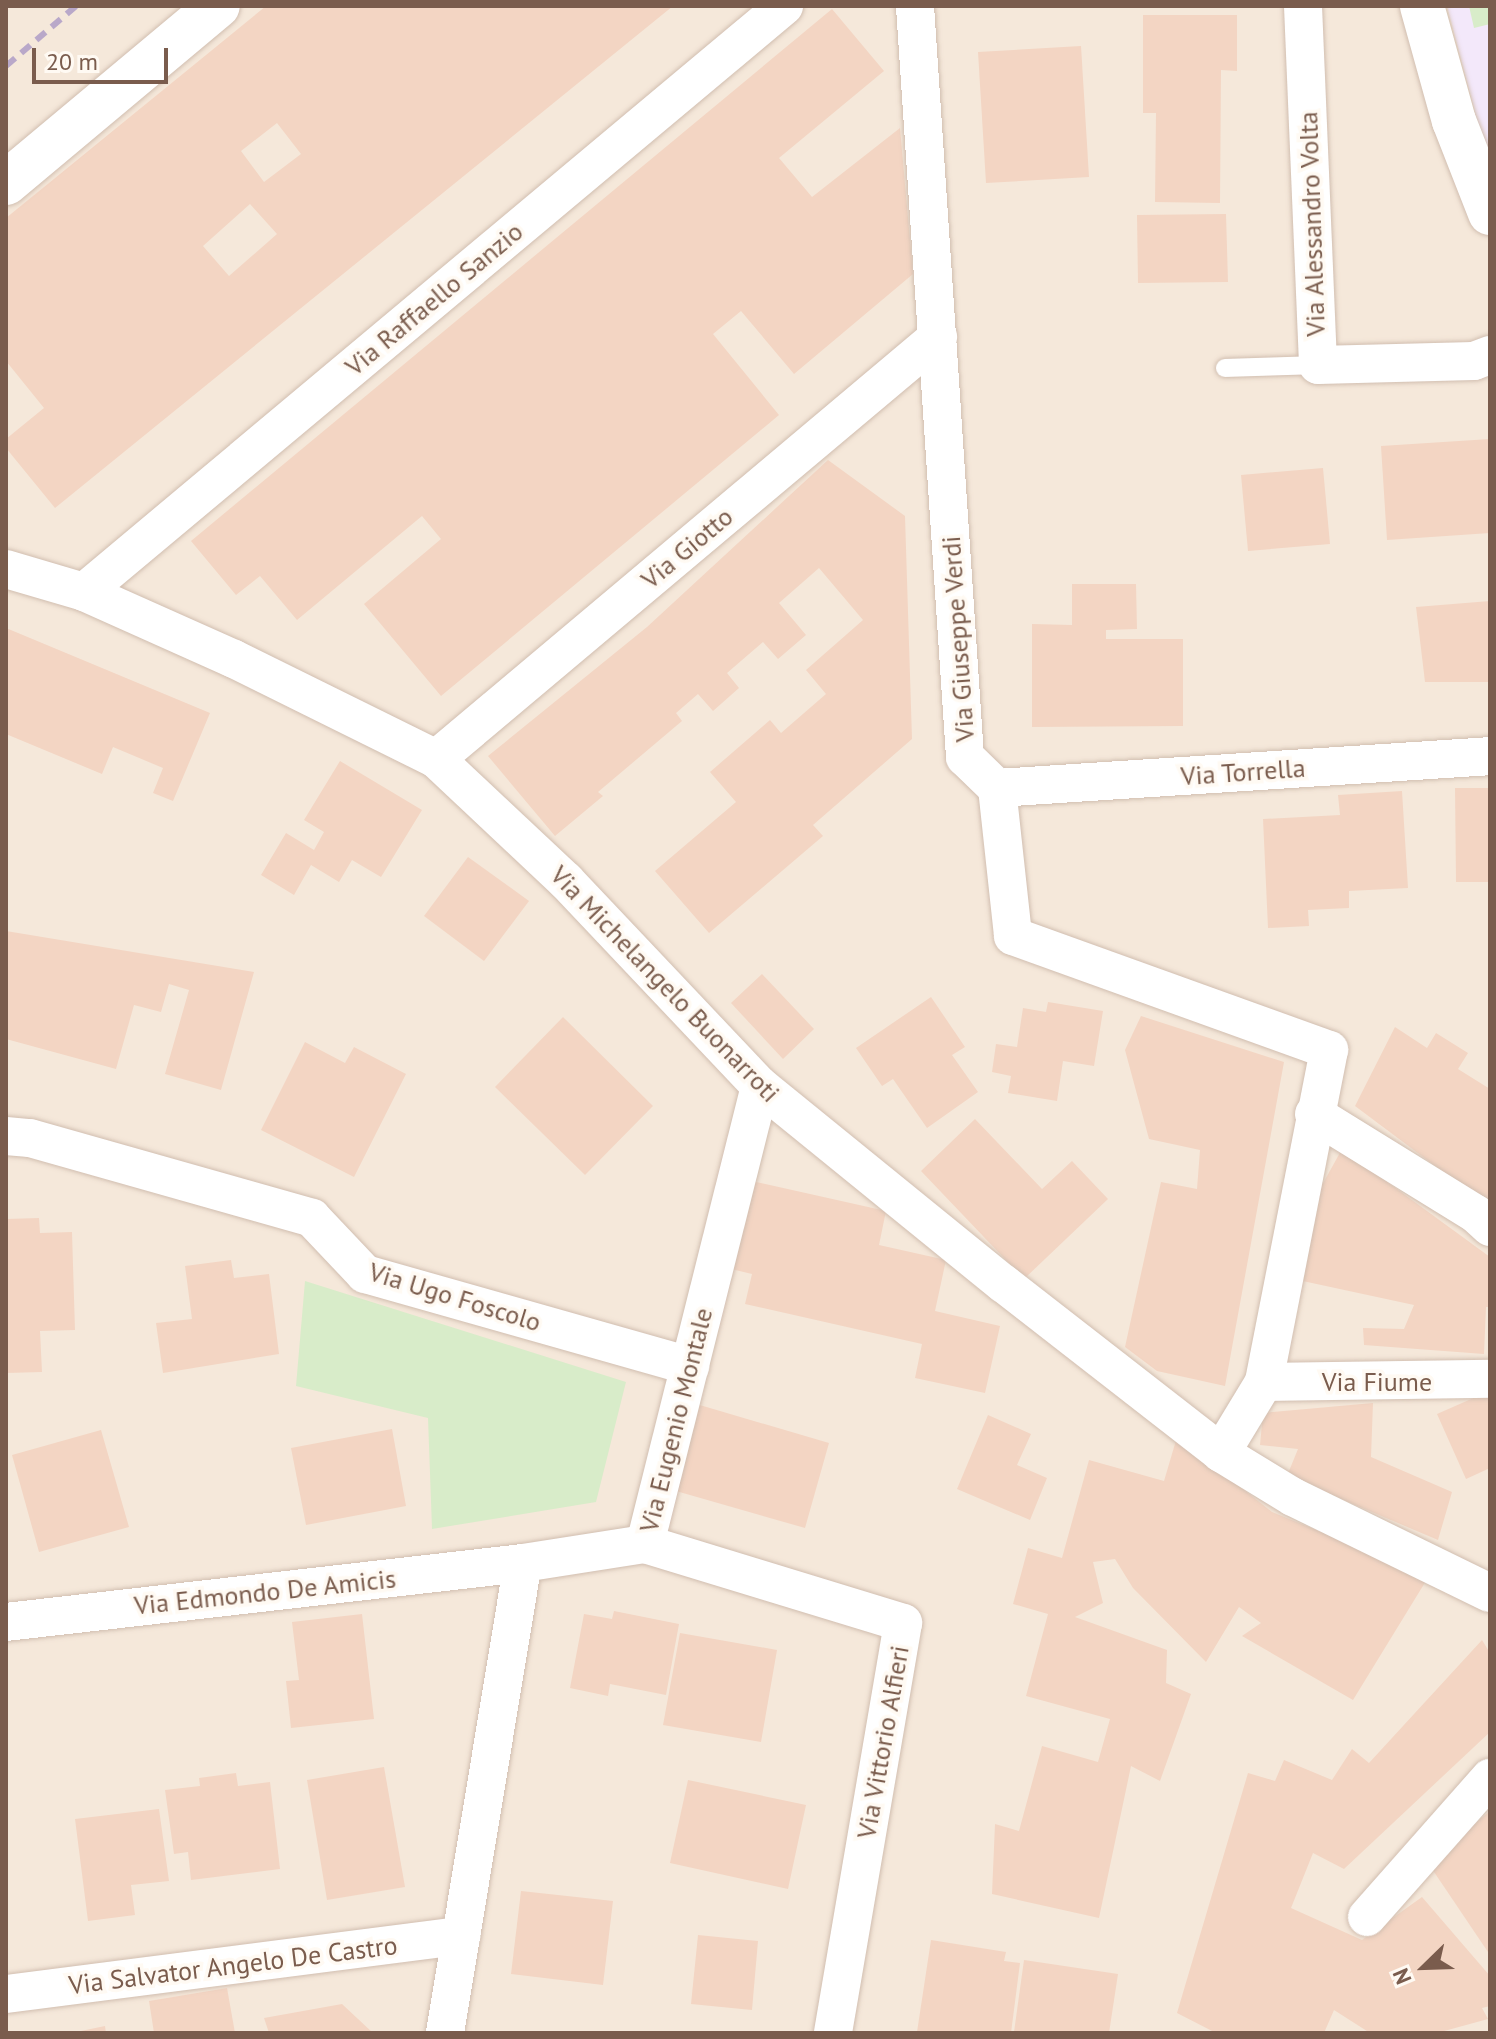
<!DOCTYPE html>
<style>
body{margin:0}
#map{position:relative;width:1496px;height:2039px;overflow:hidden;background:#fdf6ec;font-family:"PT Sans",sans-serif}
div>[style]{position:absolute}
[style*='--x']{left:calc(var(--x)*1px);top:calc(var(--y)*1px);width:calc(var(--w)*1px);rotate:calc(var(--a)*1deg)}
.residential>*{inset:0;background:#f5e8da}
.education>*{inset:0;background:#f3e8fa}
.green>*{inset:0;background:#d8ecc9}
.building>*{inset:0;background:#f3d5c3}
.roads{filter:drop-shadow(0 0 2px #d1beb0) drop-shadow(0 0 2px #d1beb0)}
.lane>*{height:18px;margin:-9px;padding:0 9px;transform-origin:9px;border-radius:9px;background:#fff}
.street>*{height:38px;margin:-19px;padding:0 19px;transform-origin:19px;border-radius:19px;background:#fff}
.secondary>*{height:44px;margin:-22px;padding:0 22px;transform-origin:22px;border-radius:22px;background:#fff}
.rail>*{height:6px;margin-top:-3px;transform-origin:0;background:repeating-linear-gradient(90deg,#b9a8c9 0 12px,transparent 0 20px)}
span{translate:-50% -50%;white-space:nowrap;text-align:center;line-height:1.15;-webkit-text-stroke:7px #fffaf3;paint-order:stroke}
.street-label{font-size:26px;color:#7a5c4d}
.frame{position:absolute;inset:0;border:8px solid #7a5c4d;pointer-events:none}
.north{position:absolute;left:1384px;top:1927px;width:80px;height:80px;-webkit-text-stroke:6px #fffaf3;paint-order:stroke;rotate:247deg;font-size:22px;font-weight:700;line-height:32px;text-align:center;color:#7a5c4d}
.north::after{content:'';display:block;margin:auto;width:28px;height:36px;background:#7a5c4d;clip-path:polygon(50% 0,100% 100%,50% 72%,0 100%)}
.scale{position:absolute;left:32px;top:48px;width:136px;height:36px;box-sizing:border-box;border:4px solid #7a5c4d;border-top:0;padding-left:10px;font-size:24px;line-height:28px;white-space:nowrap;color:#7a5c4d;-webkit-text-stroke:6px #fffaf3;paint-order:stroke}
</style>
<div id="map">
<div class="residential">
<i style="clip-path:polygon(6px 6px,1490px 6px,1490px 2033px,6px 2033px)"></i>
</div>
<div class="education">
<i style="clip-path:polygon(1447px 6px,1490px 6px,1490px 155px,1482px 138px)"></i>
</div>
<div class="green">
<i style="clip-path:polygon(1469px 6px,1490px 6px,1490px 24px,1474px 28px)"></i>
<i style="clip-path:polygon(305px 1281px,626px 1382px,596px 1502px,432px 1529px,428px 1418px,296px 1386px)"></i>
</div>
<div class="building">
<i style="clip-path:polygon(evenodd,266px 6px,673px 6px,55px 508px,6px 448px,6px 439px,44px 408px,6px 361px,6px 218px,266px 6px,277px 123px,301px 154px,264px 182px,241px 151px,277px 123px,266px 6px,250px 204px,277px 234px,229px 276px,203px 246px,250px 204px)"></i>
<i style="clip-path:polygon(832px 9px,884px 71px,779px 158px,812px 197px,900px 128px,913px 274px,794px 374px,741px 311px,713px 334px,779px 415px,441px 696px,364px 604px,441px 539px,422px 516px,297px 620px,260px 576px,236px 595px,191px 541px)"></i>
<i style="clip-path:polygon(1143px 15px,1237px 15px,1237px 71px,1221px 70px,1220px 203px,1155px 202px,1156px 113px,1143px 113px)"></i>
<i style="clip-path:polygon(1081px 46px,1089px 177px,986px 183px,978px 52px)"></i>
<i style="clip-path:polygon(1226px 214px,1228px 282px,1138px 283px,1137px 215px)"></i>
<i style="clip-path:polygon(1490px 439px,1490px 533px,1387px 540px,1381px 446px)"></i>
<i style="clip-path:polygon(828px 460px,905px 516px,912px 739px,813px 825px,823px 836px,709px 933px,655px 871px,736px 802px,710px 772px,770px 720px,781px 733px,826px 694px,806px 670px,863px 620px,819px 568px,779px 603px,806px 635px,778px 659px,763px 642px,727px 673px,739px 688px,713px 711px,698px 694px,676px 713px,682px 721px,598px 792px,603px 796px,555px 836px,488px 756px,647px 627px)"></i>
<i style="clip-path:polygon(1323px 468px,1330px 544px,1248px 551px,1241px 475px)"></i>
<i style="clip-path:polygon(1072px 584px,1136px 584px,1137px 629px,1106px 630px,1106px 639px,1183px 639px,1183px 726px,1032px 727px,1032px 624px,1072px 625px)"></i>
<i style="clip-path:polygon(1490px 601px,1490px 682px,1425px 682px,1416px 607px)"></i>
<i style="clip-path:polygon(6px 628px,210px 713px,173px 801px,153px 793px,163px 768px,113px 747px,102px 774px,6px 734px)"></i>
<i style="clip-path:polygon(340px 761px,422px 810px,381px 877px,352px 860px,339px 882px,311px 865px,294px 895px,261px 875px,286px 833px,314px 850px,324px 832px,304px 820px)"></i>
<i style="clip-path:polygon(1455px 788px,1490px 788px,1490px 882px,1456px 882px)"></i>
<i style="clip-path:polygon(1402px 791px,1408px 888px,1349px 891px,1349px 908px,1308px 910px,1309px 926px,1268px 928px,1263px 819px,1340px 815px,1338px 795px)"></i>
<i style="clip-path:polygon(468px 857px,529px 901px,484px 961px,424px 916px)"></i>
<i style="clip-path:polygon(6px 931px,254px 972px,221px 1090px,165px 1074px,189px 990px,169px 984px,161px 1012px,134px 1005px,116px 1069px,6px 1039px)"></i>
<i style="clip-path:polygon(762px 974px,814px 1029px,783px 1059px,731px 1003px)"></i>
<i style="clip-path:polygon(931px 997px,965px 1047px,952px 1055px,978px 1092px,927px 1128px,893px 1079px,882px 1086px,856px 1048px)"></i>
<i style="clip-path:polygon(1048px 1002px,1103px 1011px,1094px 1066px,1063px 1061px,1057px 1101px,1008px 1093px,1011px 1076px,992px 1072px,996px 1044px,1017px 1047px,1023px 1008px,1046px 1012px)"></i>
<i style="clip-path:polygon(1141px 1016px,1284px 1062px,1225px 1386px,1157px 1371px,1125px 1347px,1161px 1182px,1197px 1189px,1200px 1150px,1149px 1139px,1125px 1050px)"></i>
<i style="clip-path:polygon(563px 1017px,653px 1106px,585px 1175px,495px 1087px)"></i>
<i style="clip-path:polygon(1395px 1027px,1427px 1048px,1436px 1033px,1468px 1053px,1458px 1069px,1490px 1089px,1490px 1207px,1355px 1106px)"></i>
<i style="clip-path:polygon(305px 1042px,345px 1063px,354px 1047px,406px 1074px,354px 1177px,261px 1130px)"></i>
<i style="clip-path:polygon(975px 1119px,1042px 1189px,1072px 1161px,1108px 1199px,1024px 1279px,921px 1171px)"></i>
<i style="clip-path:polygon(1342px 1149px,1490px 1257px,1490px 1307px,1486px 1307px,1484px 1354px,1364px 1345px,1363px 1328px,1404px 1329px,1414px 1305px,1298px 1280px,1316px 1196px)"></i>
<i style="clip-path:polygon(743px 1179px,886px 1211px,879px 1245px,946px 1260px,935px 1311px,1000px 1326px,985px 1393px,915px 1378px,922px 1344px,745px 1304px,752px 1274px,723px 1267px)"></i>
<i style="clip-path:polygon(39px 1218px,40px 1233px,72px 1232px,75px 1330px,40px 1331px,42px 1372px,6px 1373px,6px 1219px)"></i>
<i style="clip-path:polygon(231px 1260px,234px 1278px,269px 1274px,279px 1354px,163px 1373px,156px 1323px,192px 1319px,185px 1266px)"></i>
<i style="clip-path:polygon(1487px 1392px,1490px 1400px,1490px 1468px,1466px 1479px,1437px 1414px)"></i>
<i style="clip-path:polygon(693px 1403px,829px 1443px,805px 1528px,669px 1489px)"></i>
<i style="clip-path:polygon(1373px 1403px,1371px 1457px,1452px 1492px,1438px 1540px,1287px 1476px,1298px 1449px,1260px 1445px,1263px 1413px)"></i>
<i style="clip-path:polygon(988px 1415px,1031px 1434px,1017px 1465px,1047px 1478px,1030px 1520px,957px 1489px)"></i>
<i style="clip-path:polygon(392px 1429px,406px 1506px,306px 1525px,291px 1448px)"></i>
<i style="clip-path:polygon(101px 1430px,129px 1527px,39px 1552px,12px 1455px)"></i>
<i style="clip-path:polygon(1177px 1437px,1272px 1512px,1429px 1576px,1353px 1700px,1242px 1636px,1261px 1623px,1239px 1607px,1206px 1662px,1133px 1588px,1115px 1559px,1093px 1562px,1103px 1603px,1075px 1617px,1167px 1650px,1166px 1683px,1191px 1694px,1160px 1781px,1131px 1766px,1099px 1918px,992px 1894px,995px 1824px,1019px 1831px,1042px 1746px,1098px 1762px,1110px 1719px,1026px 1696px,1048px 1614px,1013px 1604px,1028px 1548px,1062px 1558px,1089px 1460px,1164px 1481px)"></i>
<i style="clip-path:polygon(614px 1611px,679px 1624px,666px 1695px,610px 1684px,608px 1696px,570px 1688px,584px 1614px,612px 1619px)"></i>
<i style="clip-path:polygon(362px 1614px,374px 1719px,291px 1728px,286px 1681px,299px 1680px,292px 1622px)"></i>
<i style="clip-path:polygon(680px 1633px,777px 1650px,761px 1742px,663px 1725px)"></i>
<i style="clip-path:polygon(1482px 1640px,1490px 1653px,1490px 1732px,1344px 1869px,1313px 1853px,1291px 1908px,1362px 1940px,1422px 1897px,1490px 1976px,1490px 2006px,1482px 2008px,1488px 2019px,1437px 2033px,1370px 2033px,1334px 2010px,1324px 2033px,1216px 2033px,1177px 2013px,1248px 1773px,1275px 1781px,1284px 1760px,1332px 1780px,1352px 1749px,1369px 1763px)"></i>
<i style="clip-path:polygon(384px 1767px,405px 1887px,327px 1900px,307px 1780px)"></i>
<i style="clip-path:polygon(236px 1773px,238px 1786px,270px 1782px,280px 1869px,191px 1880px,188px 1852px,174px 1854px,165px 1790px,200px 1786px,199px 1778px)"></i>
<i style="clip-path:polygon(688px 1780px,806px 1805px,788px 1889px,670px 1863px)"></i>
<i style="clip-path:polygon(159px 1809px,169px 1881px,131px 1885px,135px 1915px,88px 1921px,75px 1819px)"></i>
<i style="clip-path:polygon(1490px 1811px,1490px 1955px,1428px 1863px)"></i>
<i style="clip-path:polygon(521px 1891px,613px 1901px,603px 1985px,511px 1974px)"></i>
<i style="clip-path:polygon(698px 1935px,758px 1941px,752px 2010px,691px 2004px)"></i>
<i style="clip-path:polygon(931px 1940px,1006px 1952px,1004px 1961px,1020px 1963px,1011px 2033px,917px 2032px)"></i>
<i style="clip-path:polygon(1024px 1960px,1118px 1974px,1109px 2033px,1014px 2032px)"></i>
<i style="clip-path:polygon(227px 1988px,235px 2033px,154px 2033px,149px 2001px)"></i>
<i style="clip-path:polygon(342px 2004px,373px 2033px,269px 2033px,264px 2018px)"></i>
<i style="clip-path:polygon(105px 2026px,106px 2033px,77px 2033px,76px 2032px)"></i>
</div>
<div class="roads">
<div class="lane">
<i style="--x:1225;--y:368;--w:93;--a:-1.8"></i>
</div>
<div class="street">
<i style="--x:915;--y:6;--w:753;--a:86.19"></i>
<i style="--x:965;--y:757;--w:45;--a:44.1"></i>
<i style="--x:997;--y:788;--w:149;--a:83.8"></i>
<i style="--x:1013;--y:936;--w:336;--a:19.8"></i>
<i style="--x:1329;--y:1050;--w:338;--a:101.1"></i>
<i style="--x:1264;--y:1382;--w:83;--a:121.2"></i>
<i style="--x:1303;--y:6;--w:359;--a:87.6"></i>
<i style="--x:1318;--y:365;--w:156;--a:-1.5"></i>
<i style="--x:1474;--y:361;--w:17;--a:-21"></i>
<i style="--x:6;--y:569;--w:81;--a:16.4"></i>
<i style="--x:84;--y:592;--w:164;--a:24.1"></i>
<i style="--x:234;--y:659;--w:225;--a:26.3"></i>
<i style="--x:436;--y:759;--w:178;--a:43.2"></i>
<i style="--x:566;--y:881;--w:282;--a:46.6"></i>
<i style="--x:760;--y:1086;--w:314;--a:39.1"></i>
<i style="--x:1004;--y:1284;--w:275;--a:37.9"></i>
<i style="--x:1221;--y:1453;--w:84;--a:31.4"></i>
<i style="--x:1293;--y:1497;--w:219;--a:26"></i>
<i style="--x:84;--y:592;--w:913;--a:-39.93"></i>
<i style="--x:436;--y:759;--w:656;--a:-40.05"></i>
<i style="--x:997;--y:788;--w:494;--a:-3.7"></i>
<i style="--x:1314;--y:1114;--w:190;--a:31.7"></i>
<i style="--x:1476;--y:1214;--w:19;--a:43"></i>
<i style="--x:6;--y:1136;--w:24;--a:5"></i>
<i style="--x:30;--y:1138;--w:293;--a:15.8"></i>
<i style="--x:312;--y:1218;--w:77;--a:46.6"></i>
<i style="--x:365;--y:1274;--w:338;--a:15.8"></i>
<i style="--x:1264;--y:1382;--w:226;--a:-0.8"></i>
<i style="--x:645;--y:1544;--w:472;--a:-75.9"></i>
<i style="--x:6;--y:1622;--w:520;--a:-6.51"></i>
<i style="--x:523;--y:1563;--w:123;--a:-8.9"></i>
<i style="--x:645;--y:1544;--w:270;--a:17"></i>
<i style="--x:903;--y:1623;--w:416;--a:99.7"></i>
<i style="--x:1367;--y:1917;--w:186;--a:-48.5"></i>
<i style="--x:6;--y:1994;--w:459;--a:-7.3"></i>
<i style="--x:445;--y:2033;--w:476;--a:-80.6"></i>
</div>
<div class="secondary">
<i style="--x:1422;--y:6;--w:119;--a:74.5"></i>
<i style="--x:1454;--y:121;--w:99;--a:68.6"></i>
<i style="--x:6;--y:183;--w:276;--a:-39.9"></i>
</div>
</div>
<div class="rail">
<i style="--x:6;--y:66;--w:92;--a:-40.6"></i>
</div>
<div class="street-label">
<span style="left:1312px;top:224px;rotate:-92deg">Via Alessandro Volta</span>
<span style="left:434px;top:299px;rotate:-40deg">Via Raffaello Sanzio</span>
<span style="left:687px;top:548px;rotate:-40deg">Via Giotto</span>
<span style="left:958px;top:639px;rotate:-94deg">Via Giuseppe Verdi</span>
<span style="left:1243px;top:772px;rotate:-4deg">Via Torrella</span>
<span style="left:665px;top:984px;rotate:46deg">Via Michelangelo Buonarroti</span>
<span style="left:455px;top:1297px;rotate:17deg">Via Ugo Foscolo</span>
<span style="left:1377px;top:1382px">Via Fiume</span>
<span style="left:676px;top:1420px;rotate:-76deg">Via Eugenio Montale</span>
<span style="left:265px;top:1592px;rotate:-6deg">Via Edmondo De Amicis</span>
<span style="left:883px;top:1742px;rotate:-80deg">Via Vittorio Alfieri</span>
<span style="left:233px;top:1965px;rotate:-7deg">Via Salvator Angelo De Castro</span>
</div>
<div class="frame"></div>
<div class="north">N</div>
<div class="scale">20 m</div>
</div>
